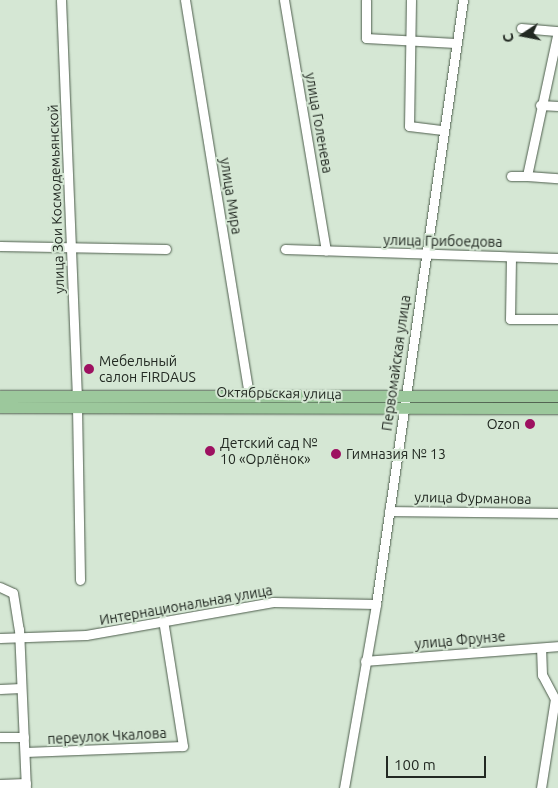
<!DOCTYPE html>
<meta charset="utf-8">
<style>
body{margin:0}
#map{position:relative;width:558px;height:788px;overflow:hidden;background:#d5e7d4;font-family:Ubuntu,sans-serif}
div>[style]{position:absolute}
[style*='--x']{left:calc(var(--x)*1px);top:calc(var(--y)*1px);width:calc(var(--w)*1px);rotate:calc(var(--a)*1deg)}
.roads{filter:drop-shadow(0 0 1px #4e5e4d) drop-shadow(0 0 1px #4e5e4d)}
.minor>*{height:9px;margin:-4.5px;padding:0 4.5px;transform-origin:4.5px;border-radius:4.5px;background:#fff}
.major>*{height:11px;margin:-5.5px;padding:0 5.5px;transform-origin:5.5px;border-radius:5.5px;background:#9cc89c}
.dots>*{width:14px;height:14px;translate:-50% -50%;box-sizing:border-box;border:2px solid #d5e7d4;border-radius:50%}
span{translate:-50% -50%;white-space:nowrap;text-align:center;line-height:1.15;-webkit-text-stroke:4px #d5e7d4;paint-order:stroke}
.street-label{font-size:14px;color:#222922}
.poi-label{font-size:14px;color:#222922}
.left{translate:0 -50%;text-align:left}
.right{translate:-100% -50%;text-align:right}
.north{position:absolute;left:498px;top:10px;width:50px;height:50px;-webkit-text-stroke:4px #d5e7d4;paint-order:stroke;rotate:259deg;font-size:14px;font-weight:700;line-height:20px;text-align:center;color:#222922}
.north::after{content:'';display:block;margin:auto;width:18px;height:22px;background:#222922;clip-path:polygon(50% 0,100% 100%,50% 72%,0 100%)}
.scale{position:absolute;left:386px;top:756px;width:100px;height:22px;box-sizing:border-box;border:2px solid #222922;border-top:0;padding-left:6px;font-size:15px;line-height:18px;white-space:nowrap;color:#222922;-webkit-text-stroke:4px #d5e7d4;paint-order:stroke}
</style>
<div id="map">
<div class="roads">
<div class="minor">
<i style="--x:61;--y:0;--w:396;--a:87.7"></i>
<i style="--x:185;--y:0;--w:401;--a:80.8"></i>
<i style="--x:284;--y:0;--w:254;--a:80.5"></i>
<i style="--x:366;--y:0;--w:38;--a:90"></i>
<i style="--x:366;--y:38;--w:89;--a:3.2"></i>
<i style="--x:411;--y:0;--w:126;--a:90.9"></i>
<i style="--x:409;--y:126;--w:34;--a:7"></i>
<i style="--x:521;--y:28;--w:35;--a:5"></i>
<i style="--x:558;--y:31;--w:148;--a:102.1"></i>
<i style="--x:527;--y:176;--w:31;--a:4"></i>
<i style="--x:540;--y:105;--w:18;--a:3"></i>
<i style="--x:511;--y:176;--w:16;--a:0"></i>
<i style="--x:0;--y:246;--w:166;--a:1"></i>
<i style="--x:285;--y:249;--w:273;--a:1.9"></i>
<i style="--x:511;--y:257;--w:62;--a:90.9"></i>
<i style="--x:510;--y:319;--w:48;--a:0"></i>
<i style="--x:77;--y:407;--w:173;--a:89"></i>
<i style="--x:389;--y:511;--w:169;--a:0.7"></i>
<i style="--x:0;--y:587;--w:14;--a:25"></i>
<i style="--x:13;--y:593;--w:36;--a:81"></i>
<i style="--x:19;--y:629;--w:159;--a:87.5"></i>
<i style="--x:0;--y:638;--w:86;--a:-2"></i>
<i style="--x:86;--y:635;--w:190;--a:-10"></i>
<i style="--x:273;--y:602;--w:103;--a:1.1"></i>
<i style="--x:365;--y:661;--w:194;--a:-4.4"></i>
<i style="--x:0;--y:689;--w:21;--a:-3"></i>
<i style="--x:0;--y:737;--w:24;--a:0"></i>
<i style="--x:25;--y:752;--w:158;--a:-2.2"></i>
<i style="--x:183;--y:746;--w:128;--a:-99"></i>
<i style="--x:0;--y:784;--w:26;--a:-2"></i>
<i style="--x:344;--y:788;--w:187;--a:-80.1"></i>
<i style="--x:376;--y:604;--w:610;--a:-81.8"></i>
<i style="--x:541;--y:788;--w:90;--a:-81.1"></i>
<i style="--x:555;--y:699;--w:27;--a:-118"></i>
<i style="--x:542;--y:675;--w:27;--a:-92"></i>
</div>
<div class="major">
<i style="--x:0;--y:396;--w:558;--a:0"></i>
<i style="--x:0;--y:407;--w:558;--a:0.1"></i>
</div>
</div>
<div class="dots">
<i style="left:89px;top:369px;background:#9d1160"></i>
<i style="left:530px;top:424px;background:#9d1160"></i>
<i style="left:210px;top:451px;background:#9d1160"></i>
<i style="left:336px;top:454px;background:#9d1160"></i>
</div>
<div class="street-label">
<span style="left:319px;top:123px;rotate:80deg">улица Голенева</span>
<span style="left:231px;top:196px;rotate:81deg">улица Мира</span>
<span style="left:56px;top:199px;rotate:-92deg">улица Зои Космодемьянской</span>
<span style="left:443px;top:241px;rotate:1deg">улица Грибоедова</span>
<span style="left:396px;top:363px;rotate:-82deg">Первомайская улица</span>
<span style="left:279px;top:393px;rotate:1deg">Октябрьская улица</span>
<span style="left:473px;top:498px;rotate:1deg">улица Фурманова</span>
<span style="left:186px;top:605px;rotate:-10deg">Интернациональная улица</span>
<span style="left:460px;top:640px;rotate:-5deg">улица Фрунзе</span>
<span style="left:107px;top:736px;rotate:-3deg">переулок Чкалова</span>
</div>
<div class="poi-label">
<span class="left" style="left:99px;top:369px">Мебельный<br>салон FIRDAUS</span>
<span class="right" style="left:520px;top:424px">Ozon</span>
<span class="left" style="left:220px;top:451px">Детский сад №<br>10 «Орлёнок»</span>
<span class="left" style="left:346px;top:454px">Гимназия № 13</span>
</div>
<div class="north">С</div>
<div class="scale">100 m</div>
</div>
